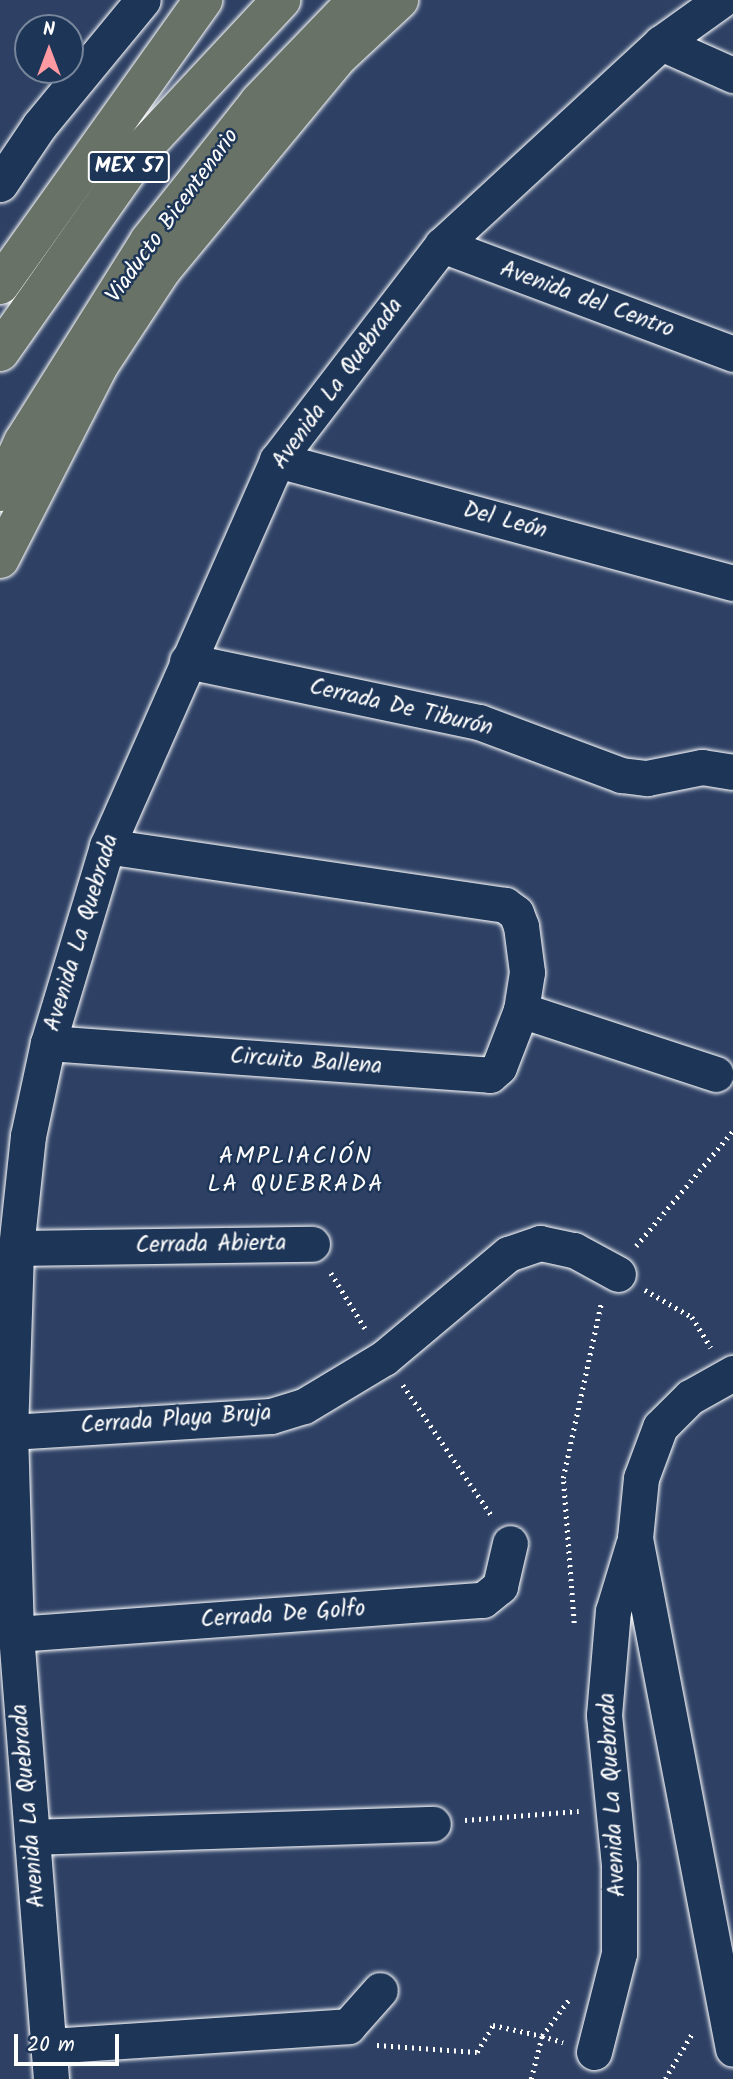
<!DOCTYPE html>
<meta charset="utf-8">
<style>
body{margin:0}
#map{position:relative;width:733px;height:2079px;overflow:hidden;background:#2e4165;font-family:Kalam,sans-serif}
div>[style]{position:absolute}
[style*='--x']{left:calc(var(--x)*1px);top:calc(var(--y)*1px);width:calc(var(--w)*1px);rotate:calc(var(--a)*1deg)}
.path>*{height:4.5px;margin-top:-2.25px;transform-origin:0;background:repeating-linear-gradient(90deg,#fff 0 2px,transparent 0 7px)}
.roads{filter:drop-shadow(0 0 2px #fff) drop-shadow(0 0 2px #fff)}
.minor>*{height:35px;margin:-17.5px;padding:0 17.5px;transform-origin:17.5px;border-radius:17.5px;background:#1d3557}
.major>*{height:38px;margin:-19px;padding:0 19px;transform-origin:19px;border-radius:19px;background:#697266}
.highway>*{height:38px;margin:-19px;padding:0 19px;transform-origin:19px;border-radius:19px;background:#697266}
span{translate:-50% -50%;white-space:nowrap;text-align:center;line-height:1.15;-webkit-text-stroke:5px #1d3557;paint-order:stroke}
.shield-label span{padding:2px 5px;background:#1d3557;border:2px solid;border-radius:5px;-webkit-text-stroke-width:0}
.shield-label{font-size:21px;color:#fff;font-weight:700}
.street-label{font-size:23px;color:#fff}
.neighbourhood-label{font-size:24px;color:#fff;letter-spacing:2px}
.north{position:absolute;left:14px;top:14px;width:70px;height:70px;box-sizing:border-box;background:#1d3557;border:2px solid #77869a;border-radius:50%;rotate:0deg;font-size:19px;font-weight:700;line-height:28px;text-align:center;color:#fff}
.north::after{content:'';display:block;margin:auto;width:24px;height:32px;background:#ff9aa2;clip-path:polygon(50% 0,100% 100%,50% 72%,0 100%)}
.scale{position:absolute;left:14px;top:2034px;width:105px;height:32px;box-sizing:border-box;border:4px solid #fff;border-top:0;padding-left:9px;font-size:21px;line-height:24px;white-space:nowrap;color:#fff;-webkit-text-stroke:5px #1d3557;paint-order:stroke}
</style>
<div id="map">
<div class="path">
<i style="--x:636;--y:1246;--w:150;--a:-49.9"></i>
<i style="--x:331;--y:1273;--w:65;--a:58.3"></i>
<i style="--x:645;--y:1290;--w:54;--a:29.9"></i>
<i style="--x:692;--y:1317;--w:36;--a:58"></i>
<i style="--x:403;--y:1385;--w:158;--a:55.8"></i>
<i style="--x:574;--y:1623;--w:145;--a:-94.3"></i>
<i style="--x:563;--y:1478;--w:178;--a:-77.7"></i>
<i style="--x:465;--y:1820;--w:114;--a:-4.5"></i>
<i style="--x:377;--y:2045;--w:100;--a:4"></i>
<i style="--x:477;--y:2052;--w:31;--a:-59"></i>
<i style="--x:493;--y:2025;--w:50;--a:12.7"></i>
<i style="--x:542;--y:2036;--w:47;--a:-53.6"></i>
<i style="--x:531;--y:2079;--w:44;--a:-75.7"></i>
<i style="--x:542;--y:2036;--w:22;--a:16"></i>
<i style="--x:665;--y:2079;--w:55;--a:-59.2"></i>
</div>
<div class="roads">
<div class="minor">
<i style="--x:661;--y:43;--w:79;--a:24"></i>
<i style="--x:0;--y:184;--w:70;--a:-56.1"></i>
<i style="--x:39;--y:126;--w:163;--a:-50.5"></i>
<i style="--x:442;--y:245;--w:311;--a:20.5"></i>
<i style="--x:277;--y:460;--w:472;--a:15.1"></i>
<i style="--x:187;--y:661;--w:298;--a:11.8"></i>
<i style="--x:479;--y:722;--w:152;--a:20.5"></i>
<i style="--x:621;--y:775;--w:26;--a:7"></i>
<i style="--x:647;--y:778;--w:56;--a:-11.3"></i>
<i style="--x:702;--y:767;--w:31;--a:9"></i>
<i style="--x:521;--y:1010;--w:205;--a:18.2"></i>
<i style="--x:48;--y:1043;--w:443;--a:4.1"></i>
<i style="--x:490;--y:1075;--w:12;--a:-42"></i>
<i style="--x:499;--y:1067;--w:61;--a:-68.9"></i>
<i style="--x:521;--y:1010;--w:38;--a:-81"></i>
<i style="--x:527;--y:972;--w:46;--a:-97.4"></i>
<i style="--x:521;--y:926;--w:14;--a:-111"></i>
<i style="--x:516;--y:913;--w:14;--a:-144"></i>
<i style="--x:505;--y:905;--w:402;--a:-171.6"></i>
<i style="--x:16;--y:1248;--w:296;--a:-0.8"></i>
<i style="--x:733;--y:1373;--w:49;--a:150.8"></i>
<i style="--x:690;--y:1397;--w:42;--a:135"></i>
<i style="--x:660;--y:1427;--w:54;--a:110.4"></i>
<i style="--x:641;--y:1478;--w:60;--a:95.7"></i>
<i style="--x:635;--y:1538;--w:520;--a:79.14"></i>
<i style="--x:10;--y:1432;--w:261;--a:-3.5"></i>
<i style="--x:271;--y:1416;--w:34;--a:-17"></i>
<i style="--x:304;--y:1406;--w:93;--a:-31"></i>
<i style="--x:384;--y:1358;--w:162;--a:-40"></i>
<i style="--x:508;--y:1254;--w:34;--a:-19"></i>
<i style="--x:540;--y:1243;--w:35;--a:12"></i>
<i style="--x:574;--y:1250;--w:50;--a:28.6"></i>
<i style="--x:16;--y:1634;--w:468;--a:-4.2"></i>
<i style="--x:483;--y:1600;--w:22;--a:-39"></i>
<i style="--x:500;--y:1586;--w:44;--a:-76.9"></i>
<i style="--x:32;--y:1837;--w:401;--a:-1.9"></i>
<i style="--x:49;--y:2046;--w:300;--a:-3.8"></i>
<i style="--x:348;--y:2026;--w:48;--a:-48.4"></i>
<i style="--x:594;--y:2052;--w:102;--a:-75.8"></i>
<i style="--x:619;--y:1953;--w:88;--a:-90"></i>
<i style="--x:619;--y:1865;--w:151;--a:-95.7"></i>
<i style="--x:604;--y:1715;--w:104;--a:-85.1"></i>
<i style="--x:613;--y:1611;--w:69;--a:-73.1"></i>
<i style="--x:51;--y:2079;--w:446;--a:-94.5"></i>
<i style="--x:16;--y:1634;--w:202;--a:-91.7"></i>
<i style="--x:10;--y:1432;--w:184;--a:-88.1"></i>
<i style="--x:16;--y:1248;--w:113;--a:-83.9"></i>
<i style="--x:28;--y:1136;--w:95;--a:-77.9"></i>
<i style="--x:48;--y:1043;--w:206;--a:-73.3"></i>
<i style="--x:107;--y:846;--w:422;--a:-66.2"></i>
<i style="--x:277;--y:460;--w:271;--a:-52.5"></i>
<i style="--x:442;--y:245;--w:298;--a:-42.7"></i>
<i style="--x:661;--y:43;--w:74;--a:-35.6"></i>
</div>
<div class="major">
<i style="--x:0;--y:559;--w:219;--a:-62.9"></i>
<i style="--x:100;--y:364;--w:111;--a:-56.7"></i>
<i style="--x:161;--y:271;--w:281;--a:-50.4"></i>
<i style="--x:340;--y:55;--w:81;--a:-43"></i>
</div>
<div class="highway">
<i style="--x:0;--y:285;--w:350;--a:-54.5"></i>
<i style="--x:0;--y:352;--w:252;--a:-54.9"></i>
<i style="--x:145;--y:146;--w:200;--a:-47"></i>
<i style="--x:0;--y:492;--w:55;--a:-65.3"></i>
<i style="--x:23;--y:442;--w:237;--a:-57.9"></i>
<i style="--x:149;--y:241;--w:177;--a:-51.6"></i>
<i style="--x:259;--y:102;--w:141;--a:-46.1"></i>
</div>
</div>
<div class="shield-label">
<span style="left:129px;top:167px">MEX 57</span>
</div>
<div class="street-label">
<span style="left:173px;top:216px;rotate:-54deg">Viaducto Bicentenario</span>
<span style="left:587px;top:300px;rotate:20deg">Avenida del Centro</span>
<span style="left:338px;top:384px;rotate:-54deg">Avenida La Quebrada</span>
<span style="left:505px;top:521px;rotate:15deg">Del León</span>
<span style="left:401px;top:708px;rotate:13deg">Cerrada De Tiburón</span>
<span style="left:82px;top:933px;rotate:-73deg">Avenida La Quebrada</span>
<span style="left:306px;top:1062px;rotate:4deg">Circuito Ballena</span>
<span style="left:211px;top:1245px;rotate:-1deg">Cerrada Abierta</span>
<span style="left:176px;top:1420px;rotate:-4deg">Cerrada Playa Bruja</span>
<span style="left:283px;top:1615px;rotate:-4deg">Cerrada De Golfo</span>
<span style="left:613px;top:1795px;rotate:-93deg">Avenida La Quebrada</span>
<span style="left:29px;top:1806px;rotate:-95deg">Avenida La Quebrada</span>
</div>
<div class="neighbourhood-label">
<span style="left:296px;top:1171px">AMPLIACIÓN<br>LA QUEBRADA</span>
</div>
<div class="north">N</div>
<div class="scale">20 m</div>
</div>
